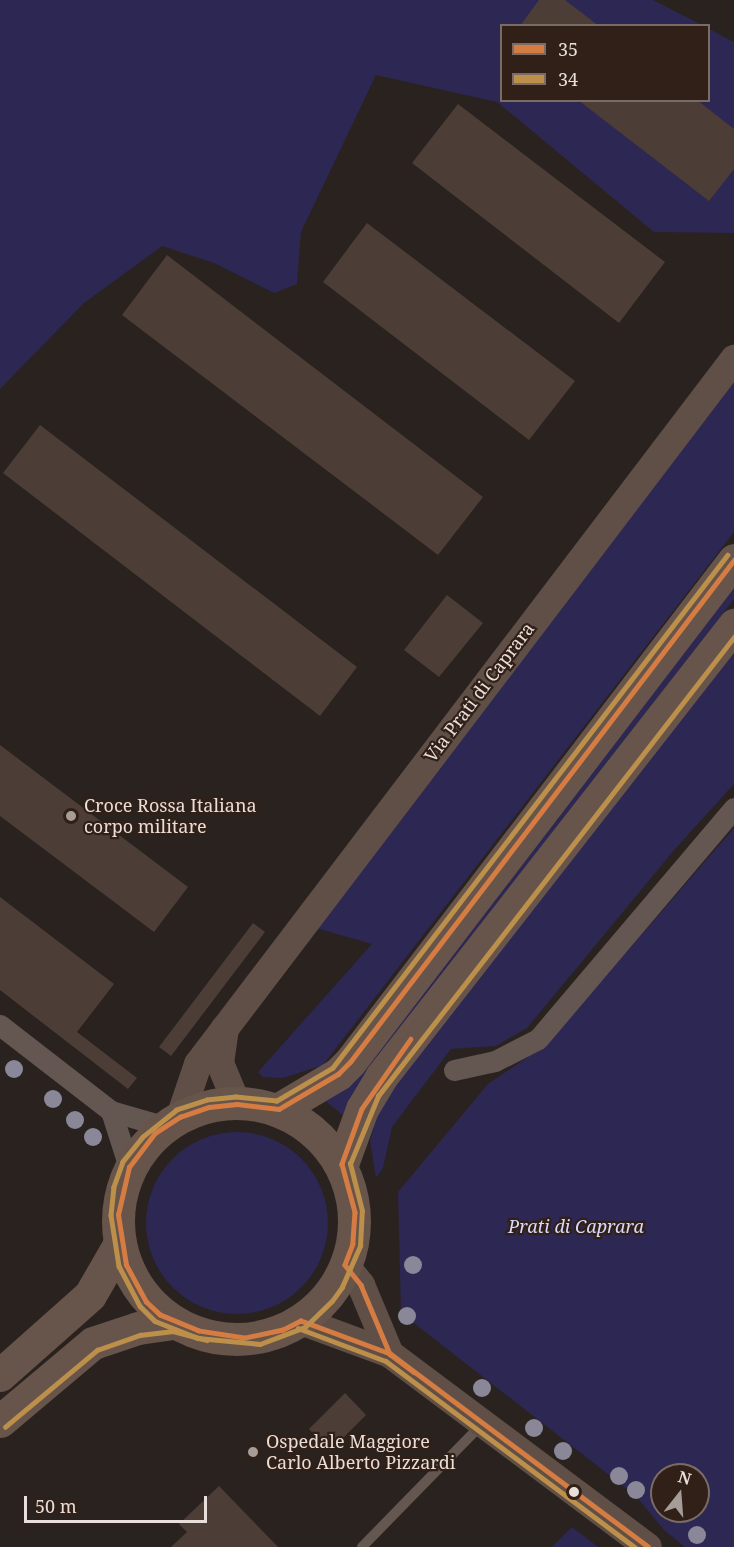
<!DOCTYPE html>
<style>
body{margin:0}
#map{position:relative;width:734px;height:1547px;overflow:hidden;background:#2a221e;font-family:"Noto Serif",serif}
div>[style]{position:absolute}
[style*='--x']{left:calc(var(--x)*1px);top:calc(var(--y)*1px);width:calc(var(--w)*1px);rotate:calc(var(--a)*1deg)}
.green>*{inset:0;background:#2d2753}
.round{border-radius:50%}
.building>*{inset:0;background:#4c3e36}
.lane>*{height:10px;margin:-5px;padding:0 5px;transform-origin:5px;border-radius:5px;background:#645650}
.street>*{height:21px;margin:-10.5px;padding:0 10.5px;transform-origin:10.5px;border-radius:10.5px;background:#645650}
.secondary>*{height:28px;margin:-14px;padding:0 14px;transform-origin:14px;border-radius:14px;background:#604f47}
.primary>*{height:33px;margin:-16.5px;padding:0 16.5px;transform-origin:16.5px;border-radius:16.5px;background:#67544a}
.primary>.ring{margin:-16.5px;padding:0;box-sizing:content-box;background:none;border:33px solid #67544a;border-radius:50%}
.bus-1>*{height:4.5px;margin:-2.25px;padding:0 2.25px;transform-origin:2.25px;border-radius:2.25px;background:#d57c43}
.bus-2>*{height:4.5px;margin:-2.25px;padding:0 2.25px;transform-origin:2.25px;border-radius:2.25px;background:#bc8f4a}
.trees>*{width:18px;height:18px;margin:-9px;border-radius:50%;background:#8a8799}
.dots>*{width:16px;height:16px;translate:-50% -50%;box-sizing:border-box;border:3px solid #302018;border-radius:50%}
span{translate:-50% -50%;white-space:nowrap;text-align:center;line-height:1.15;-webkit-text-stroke:4.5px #302018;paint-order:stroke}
.street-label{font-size:18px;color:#e9ded9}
.poi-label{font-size:18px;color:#e9ded9}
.left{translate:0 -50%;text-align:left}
.park-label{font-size:18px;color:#d9d9fd;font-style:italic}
.legend{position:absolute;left:500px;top:24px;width:210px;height:78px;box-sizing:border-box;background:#302018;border:2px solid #7a6c65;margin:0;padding:8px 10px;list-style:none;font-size:18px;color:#e9ded9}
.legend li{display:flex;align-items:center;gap:12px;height:30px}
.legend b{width:30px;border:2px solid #7a6c65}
.north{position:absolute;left:650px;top:1463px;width:60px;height:60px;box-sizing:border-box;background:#302018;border:2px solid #7a6c65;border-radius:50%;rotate:17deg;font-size:16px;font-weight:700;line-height:24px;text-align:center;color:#e9ded9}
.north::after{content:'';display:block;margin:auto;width:21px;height:27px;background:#a69c98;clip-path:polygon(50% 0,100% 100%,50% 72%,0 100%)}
.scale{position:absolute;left:24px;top:1496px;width:183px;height:27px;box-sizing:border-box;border:3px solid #e9ded9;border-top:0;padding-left:8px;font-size:18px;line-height:21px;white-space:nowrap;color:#e9ded9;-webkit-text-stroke:4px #302018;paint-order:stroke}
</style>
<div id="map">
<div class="green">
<i style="clip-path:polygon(0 0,653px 0,702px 25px,502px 26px,502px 100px,708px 100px,709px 29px,734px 42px,734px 233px,654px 232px,497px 102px,376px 75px,301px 232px,297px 284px,274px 293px,214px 263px,162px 246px,84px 303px,0 389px)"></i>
<i style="clip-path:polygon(734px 376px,734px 532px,323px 1065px,283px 1078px,263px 1077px,258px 1072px,372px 944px,316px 928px)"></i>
<i style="clip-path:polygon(734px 588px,734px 599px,551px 834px,345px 1117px,323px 1099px,640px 710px)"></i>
<i style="clip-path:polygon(734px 650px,734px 784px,675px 849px,527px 1028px,496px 1046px,451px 1049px,392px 1127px,383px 1168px,376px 1178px,370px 1141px,380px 1106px)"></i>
<i style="clip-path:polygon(evenodd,734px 828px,734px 1547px,685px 1547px,664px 1530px,636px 1496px,401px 1313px,398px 1192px,488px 1084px,547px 1044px,734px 828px,662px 1475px,698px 1475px,698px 1511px,662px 1511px,662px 1475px)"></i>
<i class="round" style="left:146px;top:1132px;width:182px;height:182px"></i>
<i style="clip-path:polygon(572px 1527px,598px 1547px,552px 1547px)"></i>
</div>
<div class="building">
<i style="clip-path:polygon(539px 0,565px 0,599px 26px,520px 26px)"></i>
<i style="clip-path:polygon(578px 100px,697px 100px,734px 129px,734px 169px,709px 201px)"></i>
<i style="clip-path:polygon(458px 104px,665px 262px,619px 323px,412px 163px)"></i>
<i style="clip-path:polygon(367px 223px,575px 381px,529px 440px,323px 282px)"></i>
<i style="clip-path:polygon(167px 255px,483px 497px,438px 555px,122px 315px)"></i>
<i style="clip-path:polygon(40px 425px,357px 667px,320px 716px,3px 473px)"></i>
<i style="clip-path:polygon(447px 595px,483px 623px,439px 677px,404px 650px)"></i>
<i style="clip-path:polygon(0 745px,188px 887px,154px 932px,0 816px)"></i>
<i style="clip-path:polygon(0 897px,114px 984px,77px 1032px,137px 1078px,128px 1089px,0 990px)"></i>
<i style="clip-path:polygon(253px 923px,265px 932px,171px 1056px,159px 1047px)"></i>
<i style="clip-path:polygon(345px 1393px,366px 1415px,330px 1451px,309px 1429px)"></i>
<i style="clip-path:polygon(219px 1486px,278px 1547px,171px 1547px,187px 1532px,179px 1524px)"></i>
</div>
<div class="lane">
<i style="--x:362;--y:1547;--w:173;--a:-45.7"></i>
</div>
<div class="street">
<i style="--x:0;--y:1025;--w:140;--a:37.8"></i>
<i style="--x:111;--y:1111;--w:57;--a:16.2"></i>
<i style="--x:454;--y:1070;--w:42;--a:-12.4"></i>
<i style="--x:495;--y:1061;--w:48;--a:-27.1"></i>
<i style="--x:538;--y:1039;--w:303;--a:-49.7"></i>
<i style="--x:111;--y:1111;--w:59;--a:72.2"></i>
</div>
<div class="secondary">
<i style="--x:225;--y:1028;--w:35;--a:98"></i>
<i style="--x:220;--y:1063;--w:44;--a:67.5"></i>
<i style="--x:180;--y:1117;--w:56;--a:-71.2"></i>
<i style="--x:198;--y:1064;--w:886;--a:-52.75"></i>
<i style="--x:345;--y:1265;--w:26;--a:51"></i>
<i style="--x:361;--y:1285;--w:75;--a:67.2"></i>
<i style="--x:301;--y:1321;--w:95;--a:20.3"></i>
<i style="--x:390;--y:1354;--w:322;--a:36.8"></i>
</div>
<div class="primary">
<i class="ring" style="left:118px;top:1103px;width:203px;height:203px"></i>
<i style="--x:279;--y:1109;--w:69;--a:-30.7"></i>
<i style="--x:338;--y:1074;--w:17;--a:-45"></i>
<i style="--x:350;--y:1062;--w:632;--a:-52.59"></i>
<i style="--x:342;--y:1164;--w:59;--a:-70"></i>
<i style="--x:362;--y:1109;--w:37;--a:-59"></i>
<i style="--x:381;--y:1077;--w:574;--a:-52.01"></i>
<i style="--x:0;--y:1375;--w:120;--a:-41.6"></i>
<i style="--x:90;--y:1295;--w:60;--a:-60"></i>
<i style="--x:0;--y:1421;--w:121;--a:-40"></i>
<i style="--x:93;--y:1343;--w:47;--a:-18.4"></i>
<i style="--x:138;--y:1328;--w:36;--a:-8"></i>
</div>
<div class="bus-1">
<i style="--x:411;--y:1039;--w:85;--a:125"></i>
<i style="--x:362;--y:1109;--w:59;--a:110"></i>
<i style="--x:342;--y:1164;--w:50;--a:74.8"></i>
<i style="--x:355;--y:1212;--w:32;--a:94"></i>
<i style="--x:353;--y:1244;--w:22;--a:111"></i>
<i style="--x:345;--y:1265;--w:26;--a:51"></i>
<i style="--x:361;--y:1285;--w:75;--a:67.2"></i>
<i style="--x:390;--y:1354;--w:30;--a:37"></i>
<i style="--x:648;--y:1547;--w:322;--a:-143.2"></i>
<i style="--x:390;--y:1354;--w:95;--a:-159.7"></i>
<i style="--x:301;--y:1321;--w:20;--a:153"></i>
<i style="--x:283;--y:1330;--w:40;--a:168"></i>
<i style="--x:244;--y:1338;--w:46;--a:-171.2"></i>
<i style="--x:199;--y:1331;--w:42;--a:-157.7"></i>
<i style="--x:160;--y:1315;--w:19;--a:-137"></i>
<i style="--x:146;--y:1302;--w:42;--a:-118.4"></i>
<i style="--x:126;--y:1265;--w:51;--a:-99.1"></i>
<i style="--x:118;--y:1215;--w:49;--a:-77.1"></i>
<i style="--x:129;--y:1167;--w:43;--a:-52.6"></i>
<i style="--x:155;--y:1133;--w:30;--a:-33"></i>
<i style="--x:180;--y:1117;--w:31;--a:-19"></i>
<i style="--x:209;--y:1107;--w:28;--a:-6"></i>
<i style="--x:237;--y:1104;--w:42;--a:6.8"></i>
<i style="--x:279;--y:1109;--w:69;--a:-30.7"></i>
<i style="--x:338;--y:1074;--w:17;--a:-45"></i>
<i style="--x:350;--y:1062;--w:632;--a:-52.59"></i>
</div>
<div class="bus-2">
<i style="--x:728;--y:555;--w:647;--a:127.6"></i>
<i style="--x:333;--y:1068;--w:65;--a:149.5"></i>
<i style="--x:277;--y:1101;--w:41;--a:-174.4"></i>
<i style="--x:236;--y:1097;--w:29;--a:174"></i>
<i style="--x:207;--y:1100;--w:32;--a:162"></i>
<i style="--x:177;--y:1110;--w:43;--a:141.5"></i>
<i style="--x:143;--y:1137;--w:32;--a:129"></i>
<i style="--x:123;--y:1162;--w:27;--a:110"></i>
<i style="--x:114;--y:1187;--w:28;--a:96"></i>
<i style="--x:111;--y:1215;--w:52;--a:81.1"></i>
<i style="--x:119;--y:1266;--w:45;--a:62.3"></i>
<i style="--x:140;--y:1306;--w:21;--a:45"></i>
<i style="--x:155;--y:1321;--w:46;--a:21.6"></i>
<i style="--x:198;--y:1338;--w:62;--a:5.5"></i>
<i style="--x:260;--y:1344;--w:48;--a:-20.7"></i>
<i style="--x:305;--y:1327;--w:37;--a:-44"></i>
<i style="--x:332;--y:1301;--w:17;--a:-54"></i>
<i style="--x:342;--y:1287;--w:45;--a:-66.3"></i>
<i style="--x:360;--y:1246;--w:35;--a:-87"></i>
<i style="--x:362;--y:1211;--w:49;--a:-104.3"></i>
<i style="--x:350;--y:1164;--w:74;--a:-67.6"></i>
<i style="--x:378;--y:1096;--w:581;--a:-52.2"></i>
<i style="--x:298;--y:1328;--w:94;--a:20.6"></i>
<i style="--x:386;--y:1361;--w:311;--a:36.8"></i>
<i style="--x:5;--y:1427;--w:120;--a:-39.9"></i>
<i style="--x:97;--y:1350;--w:46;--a:-19.2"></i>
<i style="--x:140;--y:1335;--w:33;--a:-7"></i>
<i style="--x:173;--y:1331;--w:35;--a:15"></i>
</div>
<div class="trees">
<i style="left:14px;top:1069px"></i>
<i style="left:53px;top:1099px"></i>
<i style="left:75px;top:1120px"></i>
<i style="left:93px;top:1137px"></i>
<i style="left:413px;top:1265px"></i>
<i style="left:407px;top:1316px"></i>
<i style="left:482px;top:1388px"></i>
<i style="left:534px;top:1428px"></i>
<i style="left:563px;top:1451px"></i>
<i style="left:619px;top:1476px"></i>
<i style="left:636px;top:1490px"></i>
<i style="left:697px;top:1535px"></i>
</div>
<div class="dots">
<i style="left:71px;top:816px;background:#a69c98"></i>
<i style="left:253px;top:1452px;background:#a69c98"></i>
<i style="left:574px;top:1492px;background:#e9ded9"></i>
</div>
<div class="street-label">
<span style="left:479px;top:692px;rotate:-53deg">Via Prati di Caprara</span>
</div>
<div class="poi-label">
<span class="left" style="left:84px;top:816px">Croce Rossa Italiana<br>corpo militare</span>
<span class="left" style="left:266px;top:1452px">Ospedale Maggiore<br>Carlo Alberto Pizzardi</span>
</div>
<div class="park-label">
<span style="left:576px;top:1226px">Prati di Caprara</span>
</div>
<ul class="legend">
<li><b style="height:8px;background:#d57c43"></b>35</li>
<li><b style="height:8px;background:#bc8f4a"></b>34</li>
</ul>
<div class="north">N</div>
<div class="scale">50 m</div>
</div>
